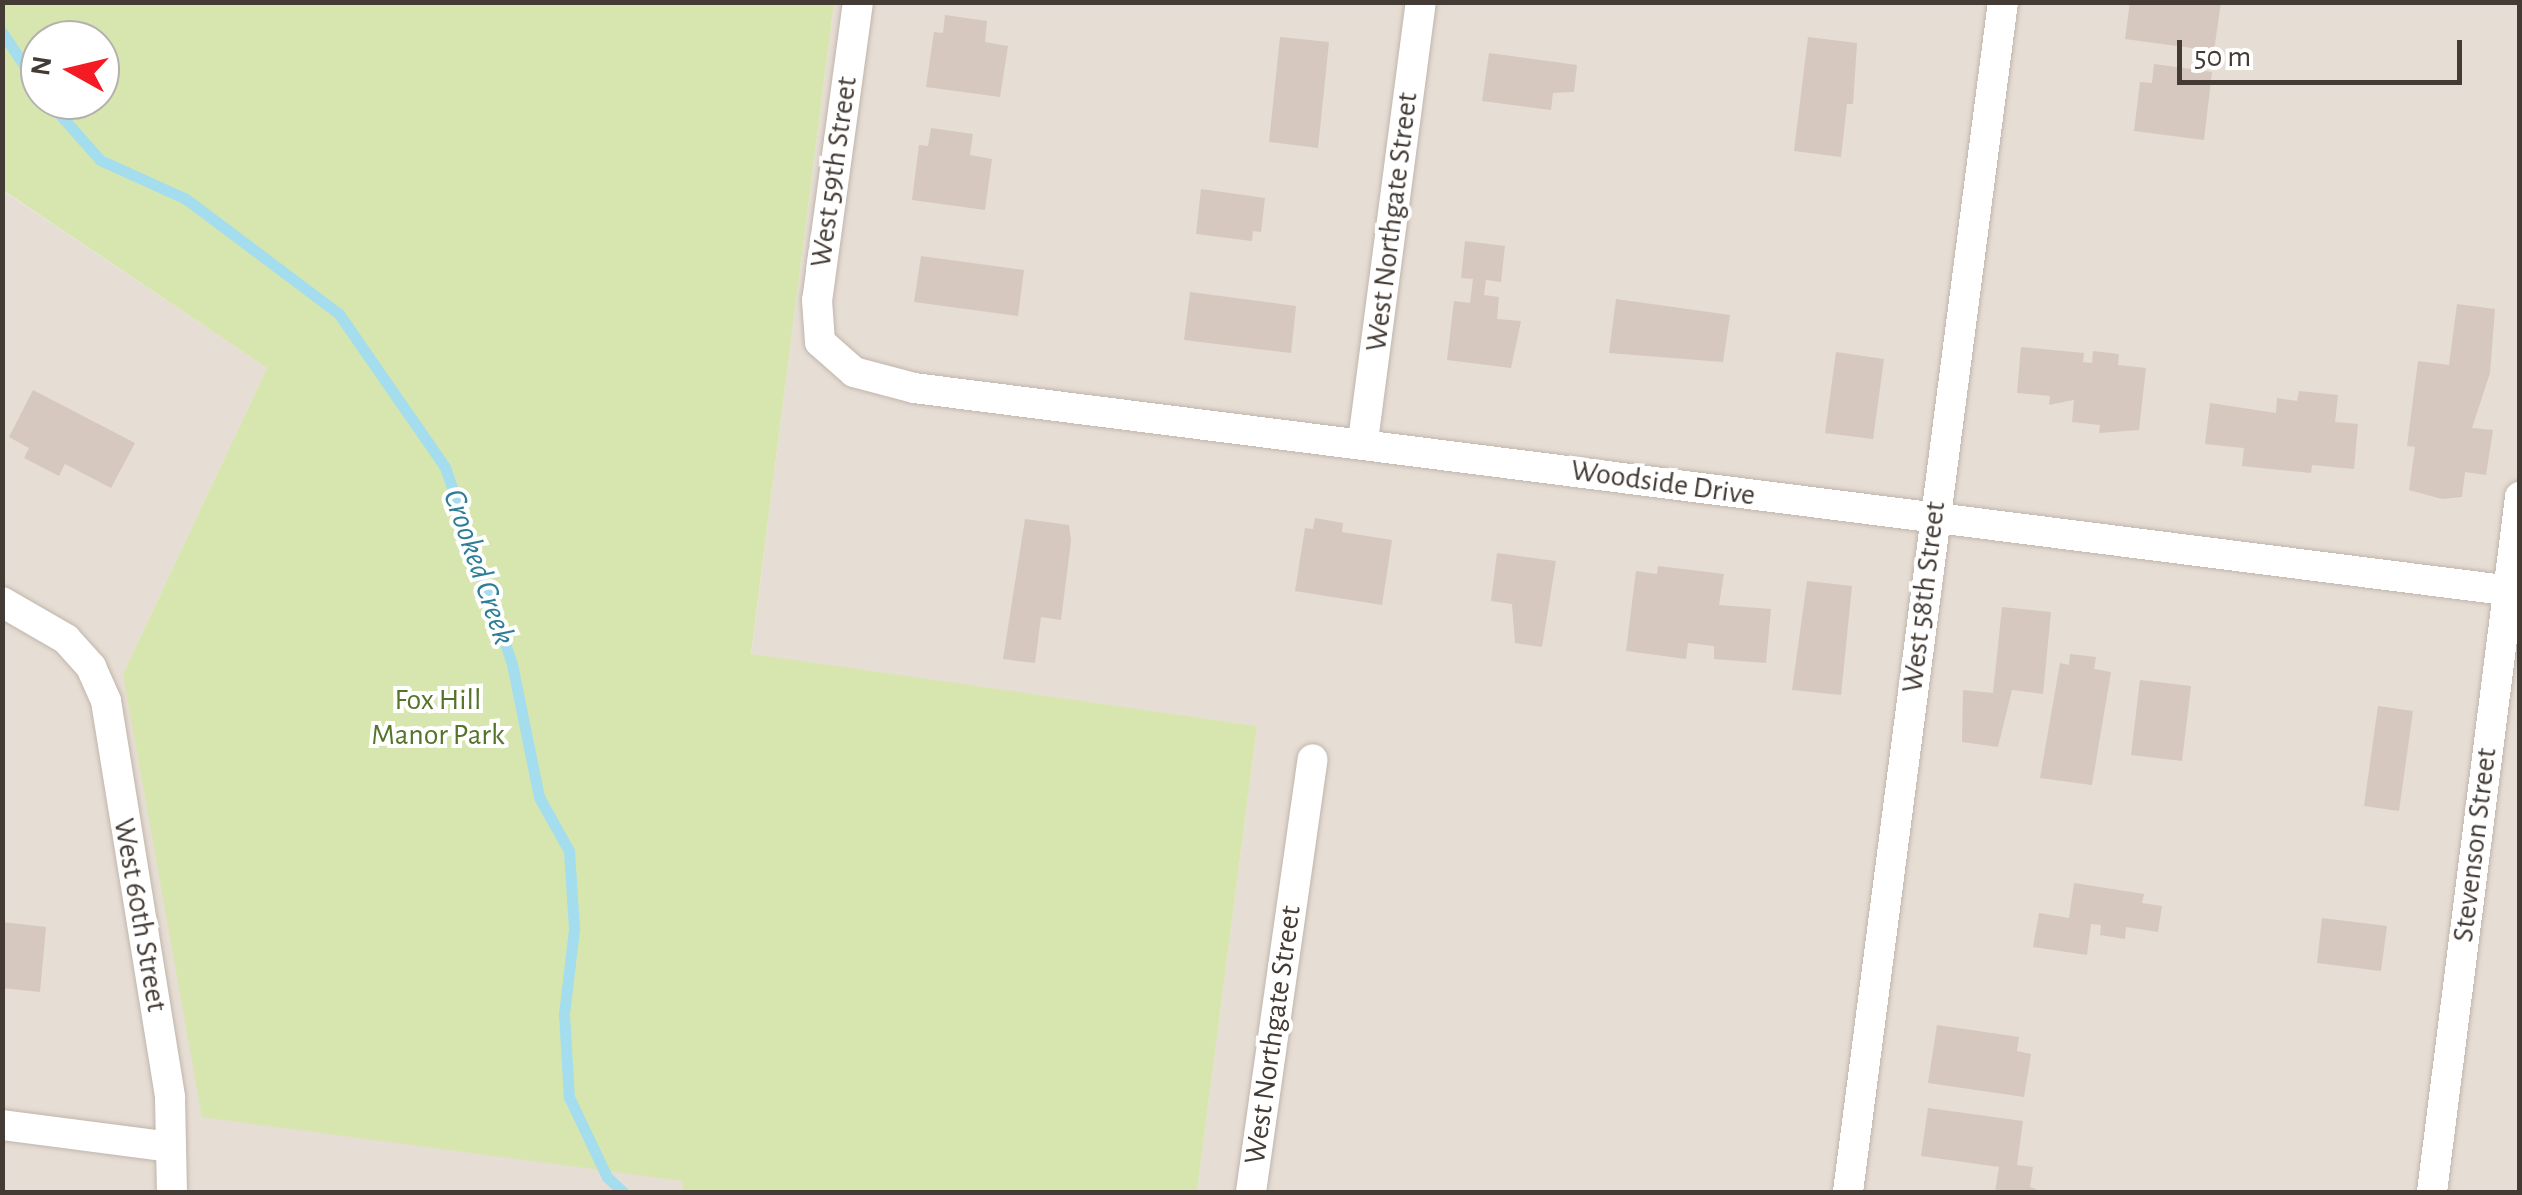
<!DOCTYPE html>
<style>
body{margin:0}
#map{position:relative;width:2522px;height:1195px;overflow:hidden;background:#f2ece5;font-family:"Alegreya Sans",sans-serif}
div>[style]{position:absolute}
[style*='--x']{left:calc(var(--x)*1px);top:calc(var(--y)*1px);width:calc(var(--w)*1px);rotate:calc(var(--a)*1deg)}
.residential>*{inset:0;background:#e6ddd4}
.green>*{inset:0;background:#d7e6af}
.stream>*{height:11px;margin:-5.5px;padding:0 5.5px;transform-origin:5.5px;border-radius:5.5px;background:#a3ddee}
.building>*{inset:0;background:#d6c8be}
.roads{filter:drop-shadow(0 0 2px #c0b5ab) drop-shadow(0 0 2px #c0b5ab)}
.minor>*{height:30px;margin:-15px;padding:0 15px;transform-origin:15px;border-radius:15px;background:#fff}
span{translate:-50% -50%;white-space:nowrap;text-align:center;line-height:1.15;-webkit-text-stroke:8px #fff;paint-order:stroke}
.street-label{font-size:30px;color:#443b35}
.park-label{font-size:30px;color:#54742a}
.water-label{font-size:32px;color:#2d7e96;font-style:italic}
.frame{position:absolute;inset:0;border:5px solid #443b35;pointer-events:none}
.north{position:absolute;left:20px;top:20px;width:100px;height:100px;box-sizing:border-box;background:#fff;border:2px solid #b4b1ae;border-radius:50%;rotate:278deg;font-size:28px;font-weight:700;line-height:40px;text-align:center;color:#443b35}
.north::after{content:'';display:block;margin:auto;width:35px;height:45px;background:#f41b24;clip-path:polygon(50% 0,100% 100%,50% 72%,0 100%)}
.scale{position:absolute;left:2177px;top:40px;width:285px;height:45px;box-sizing:border-box;border:5px solid #443b35;border-top:0;padding-left:12px;font-size:30px;line-height:35px;white-space:nowrap;color:#443b35;-webkit-text-stroke:8px #fff;paint-order:stroke}
</style>
<div id="map">
<div class="residential">
<i style="clip-path:polygon(834px 3px,2519px 3px,2519px 1192px,1197px 1192px,1257px 726px,751px 655px)"></i>
<i style="clip-path:polygon(2px 190px,267px 368px,123px 674px,683px 1181px,682px 1192px,3px 1192px)"></i>
</div>
<div class="green">
<i style="clip-path:polygon(evenodd,2px 3px,834px 3px,751px 654px,1257px 726px,1197px 1192px,682px 1192px,683px 1181px,202px 1117px,123px 674px,267px 368px,3px 190px,2px 3px,40px 40px,100px 40px,100px 100px,40px 100px,40px 40px)"></i>
</div>
<div class="stream">
<i style="--x:2;--y:32;--w:69;--a:56.3"></i>
<i style="--x:47;--y:100;--w:80;--a:48.5"></i>
<i style="--x:100;--y:160;--w:94;--a:24.4"></i>
<i style="--x:186;--y:199;--w:191;--a:36.9"></i>
<i style="--x:339;--y:314;--w:186;--a:55.3"></i>
<i style="--x:445;--y:467;--w:208;--a:71.2"></i>
<i style="--x:512;--y:664;--w:136;--a:78.5"></i>
<i style="--x:539;--y:797;--w:62;--a:60.9"></i>
<i style="--x:569;--y:851;--w:78;--a:86.3"></i>
<i style="--x:574;--y:929;--w:86;--a:96.7"></i>
<i style="--x:564;--y:1014;--w:83;--a:86.6"></i>
<i style="--x:569;--y:1097;--w:89;--a:64.6"></i>
<i style="--x:607;--y:1177;--w:22;--a:43"></i>
</div>
<div class="building">
<i style="clip-path:polygon(2130px 2px,2221px 2px,2214px 51px,2125px 39px)"></i>
<i style="clip-path:polygon(945px 15px,987px 21px,985px 42px,1008px 46px,1000px 97px,926px 87px,934px 32px,943px 33px)"></i>
<i style="clip-path:polygon(1280px 37px,1329px 42px,1318px 148px,1269px 142px)"></i>
<i style="clip-path:polygon(1808px 37px,1857px 43px,1853px 104px,1847px 104px,1841px 157px,1794px 151px)"></i>
<i style="clip-path:polygon(1489px 53px,1577px 65px,1574px 92px,1553px 93px,1551px 110px,1482px 101px)"></i>
<i style="clip-path:polygon(2154px 64px,2212px 72px,2204px 140px,2134px 131px,2140px 82px,2152px 83px)"></i>
<i style="clip-path:polygon(931px 128px,973px 134px,970px 155px,992px 159px,985px 210px,912px 200px,919px 145px,928px 146px)"></i>
<i style="clip-path:polygon(1201px 189px,1265px 198px,1261px 232px,1253px 231px,1252px 241px,1196px 234px)"></i>
<i style="clip-path:polygon(1465px 241px,1505px 246px,1501px 282px,1486px 280px,1484px 295px,1499px 297px,1497px 319px,1521px 321px,1511px 368px,1447px 360px,1454px 301px,1470px 303px,1473px 279px,1461px 278px)"></i>
<i style="clip-path:polygon(921px 256px,1024px 270px,1018px 316px,914px 302px)"></i>
<i style="clip-path:polygon(1190px 292px,1296px 306px,1291px 353px,1184px 340px)"></i>
<i style="clip-path:polygon(1616px 299px,1730px 315px,1723px 362px,1609px 353px)"></i>
<i style="clip-path:polygon(2457px 304px,2495px 309px,2490px 373px,2472px 428px,2493px 430px,2486px 475px,2465px 472px,2462px 497px,2442px 499px,2409px 490px,2415px 447px,2407px 446px,2418px 361px,2449px 365px)"></i>
<i style="clip-path:polygon(2021px 347px,2084px 353px,2083px 362px,2092px 363px,2093px 351px,2119px 354px,2118px 365px,2146px 368px,2139px 430px,2099px 433px,2100px 425px,2072px 422px,2074px 400px,2049px 405px,2050px 396px,2017px 393px)"></i>
<i style="clip-path:polygon(1836px 352px,1884px 359px,1873px 439px,1825px 433px)"></i>
<i style="clip-path:polygon(33px 390px,135px 443px,111px 488px,65px 464px,59px 476px,24px 458px,29px 448px,9px 437px)"></i>
<i style="clip-path:polygon(2299px 391px,2338px 395px,2335px 422px,2358px 424px,2354px 469px,2312px 465px,2311px 473px,2242px 466px,2244px 448px,2205px 444px,2210px 403px,2276px 413px,2277px 398px,2297px 401px)"></i>
<i style="clip-path:polygon(1315px 518px,1343px 523px,1342px 532px,1392px 540px,1382px 605px,1295px 591px,1305px 528px,1313px 529px)"></i>
<i style="clip-path:polygon(1025px 519px,1069px 525px,1071px 541px,1061px 620px,1041px 617px,1035px 663px,1003px 659px)"></i>
<i style="clip-path:polygon(1497px 553px,1556px 561px,1542px 647px,1515px 643px,1512px 604px,1491px 601px)"></i>
<i style="clip-path:polygon(1658px 566px,1724px 574px,1719px 605px,1771px 609px,1766px 663px,1714px 659px,1714px 646px,1688px 643px,1686px 659px,1626px 651px,1636px 571px,1657px 574px)"></i>
<i style="clip-path:polygon(1807px 581px,1852px 586px,1841px 695px,1792px 690px)"></i>
<i style="clip-path:polygon(2002px 607px,2051px 612px,2043px 694px,2012px 690px,1998px 747px,1962px 742px,1963px 690px,1993px 693px)"></i>
<i style="clip-path:polygon(2070px 654px,2096px 657px,2094px 669px,2111px 672px,2092px 785px,2040px 778px,2060px 663px,2069px 665px)"></i>
<i style="clip-path:polygon(2140px 680px,2191px 686px,2182px 761px,2131px 755px)"></i>
<i style="clip-path:polygon(2378px 706px,2413px 711px,2399px 811px,2364px 806px)"></i>
<i style="clip-path:polygon(2074px 883px,2144px 894px,2142px 903px,2162px 906px,2158px 932px,2126px 927px,2125px 939px,2100px 935px,2101px 925px,2091px 924px,2087px 955px,2033px 947px,2039px 913px,2069px 918px)"></i>
<i style="clip-path:polygon(2322px 918px,2387px 926px,2381px 971px,2317px 963px)"></i>
<i style="clip-path:polygon(2px 922px,46px 927px,40px 992px,2px 988px)"></i>
<i style="clip-path:polygon(1937px 1025px,2019px 1037px,2017px 1051px,2031px 1054px,2024px 1097px,1928px 1083px)"></i>
<i style="clip-path:polygon(1928px 1108px,2023px 1121px,2017px 1165px,2033px 1167px,2030px 1187px,2043px 1192px,1995px 1192px,1999px 1167px,1921px 1156px)"></i>
</div>
<div class="roads">
<div class="minor">
<i style="--x:858;--y:2;--w:301;--a:97.8"></i>
<i style="--x:817;--y:300;--w:42;--a:85.9"></i>
<i style="--x:820;--y:342;--w:45;--a:41.4"></i>
<i style="--x:854;--y:372;--w:62;--a:14.9"></i>
<i style="--x:914;--y:388;--w:1619;--a:7.24"></i>
<i style="--x:1363;--y:441;--w:443;--a:-82.5"></i>
<i style="--x:2;--y:602;--w:74;--a:30"></i>
<i style="--x:66;--y:639;--w:38;--a:48"></i>
<i style="--x:91;--y:667;--w:37;--a:66"></i>
<i style="--x:106;--y:701;--w:402;--a:80.8"></i>
<i style="--x:170;--y:1098;--w:94;--a:88.8"></i>
<i style="--x:2;--y:1125;--w:170;--a:7.4"></i>
<i style="--x:1251;--y:1192;--w:437;--a:-81.9"></i>
<i style="--x:1848;--y:1192;--w:1200;--a:-82.58"></i>
<i style="--x:2432;--y:1192;--w:701;--a:-82.78"></i>
</div>
</div>
<div class="street-label">
<span style="left:834px;top:172px;rotate:-82deg">West 59th Street</span>
<span style="left:1392px;top:222px;rotate:-83deg">West Northgate Street</span>
<span style="left:1663px;top:483px;rotate:8deg">Woodside Drive</span>
<span style="left:1924px;top:597px;rotate:-83deg">West 58th Street</span>
<span style="left:2475px;top:845px;rotate:-83deg">Stevenson Street</span>
<span style="left:140px;top:915px;rotate:80deg">West 60th Street</span>
<span style="left:1273px;top:1035px;rotate:-82deg">West Northgate Street</span>
</div>
<div class="park-label">
<span style="left:438px;top:717px">Fox Hill<br>Manor Park</span>
</div>
<div class="water-label">
<span style="left:479px;top:567px;rotate:71deg">Crooked Creek</span>
</div>
<div class="frame"></div>
<div class="north">N</div>
<div class="scale">50 m</div>
</div>
